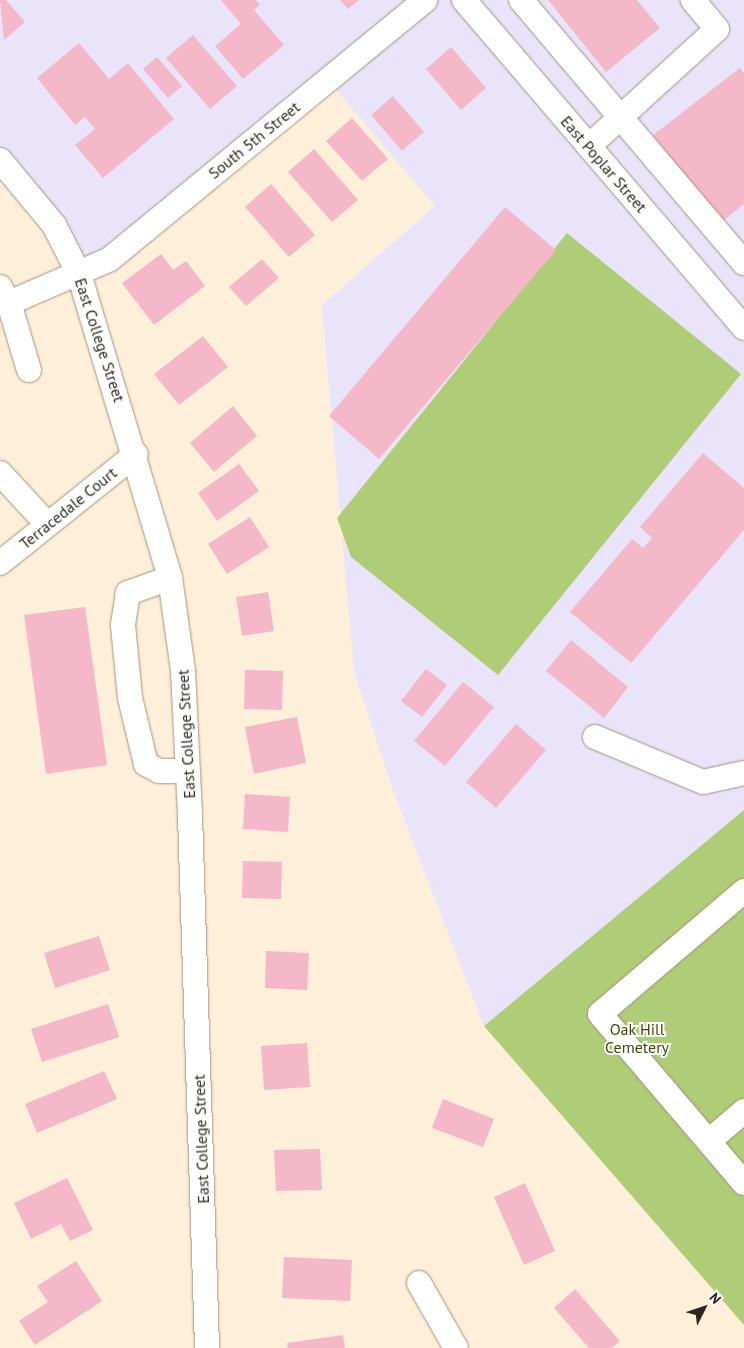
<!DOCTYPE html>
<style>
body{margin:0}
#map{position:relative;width:744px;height:1348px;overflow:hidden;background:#feefda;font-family:"PT Sans",sans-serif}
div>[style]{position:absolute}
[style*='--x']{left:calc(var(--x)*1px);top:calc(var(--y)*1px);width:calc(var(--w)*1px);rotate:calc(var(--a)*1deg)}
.commercial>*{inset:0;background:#e9e4f9}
.green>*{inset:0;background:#afcd76}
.building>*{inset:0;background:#f4b8c9}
.roads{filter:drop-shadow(0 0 1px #a5947c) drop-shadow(0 0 1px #a5947c)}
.minor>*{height:24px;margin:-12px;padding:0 12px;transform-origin:12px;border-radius:12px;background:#fff}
span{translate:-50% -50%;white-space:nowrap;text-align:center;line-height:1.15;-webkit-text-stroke:4px #fefefe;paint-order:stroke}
.street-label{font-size:16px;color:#2e271d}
.park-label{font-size:16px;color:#394b07}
.north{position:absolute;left:679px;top:1283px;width:50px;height:50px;-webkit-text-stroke:4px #fefefe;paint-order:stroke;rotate:49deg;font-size:14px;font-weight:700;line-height:20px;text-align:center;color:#2e271d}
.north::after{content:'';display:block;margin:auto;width:18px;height:22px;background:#2e271d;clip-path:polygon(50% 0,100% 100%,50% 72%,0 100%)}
</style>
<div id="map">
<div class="commercial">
<i style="clip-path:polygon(0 0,744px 0,744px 810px,484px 1026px,393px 790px,354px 672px,322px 305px,435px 206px,326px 78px,82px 273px,0 174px)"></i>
</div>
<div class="green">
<i style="clip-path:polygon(567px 233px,741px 374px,498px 675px,351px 557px,337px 518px)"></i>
<i style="clip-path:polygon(744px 810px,744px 1325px,484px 1026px)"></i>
</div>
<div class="building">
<i style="clip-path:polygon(0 0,6px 0,25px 22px,4px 40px)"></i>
<i style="clip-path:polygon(221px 0,256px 0,260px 5px,254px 10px,284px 45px,243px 79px,215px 46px,241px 24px)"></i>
<i style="clip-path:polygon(340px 0,359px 0,348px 9px)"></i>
<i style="clip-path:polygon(548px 0,637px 0,660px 28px,606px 72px)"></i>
<i style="clip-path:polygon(193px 35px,237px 86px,210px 109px,166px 58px)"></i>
<i style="clip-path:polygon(79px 43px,109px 79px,128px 63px,174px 119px,103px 178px,75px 145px,95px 129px,85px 117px,75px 125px,37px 78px)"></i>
<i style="clip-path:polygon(451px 47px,486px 88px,461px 110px,426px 69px)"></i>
<i style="clip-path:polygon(157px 57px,182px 86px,168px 98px,143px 69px)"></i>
<i style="clip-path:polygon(740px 68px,744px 73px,744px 204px,720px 223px,653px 135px)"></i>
<i style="clip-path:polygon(393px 96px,424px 132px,402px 151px,371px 115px)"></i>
<i style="clip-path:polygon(352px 118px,388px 159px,362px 181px,326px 141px)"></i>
<i style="clip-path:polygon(314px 149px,358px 200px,332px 222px,288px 172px)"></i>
<i style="clip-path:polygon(271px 184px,315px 235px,289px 257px,245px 207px)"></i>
<i style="clip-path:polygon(505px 207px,556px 250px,379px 459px,329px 416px)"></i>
<i style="clip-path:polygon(161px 254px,173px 270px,186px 261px,205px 286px,154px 325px,122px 283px)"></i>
<i style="clip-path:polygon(262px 259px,279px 278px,246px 306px,229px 287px)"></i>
<i style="clip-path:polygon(203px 336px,228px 367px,179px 405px,154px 374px)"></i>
<i style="clip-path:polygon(233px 406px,257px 436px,214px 472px,190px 443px)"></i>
<i style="clip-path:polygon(703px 453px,744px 488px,744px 530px,631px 663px,570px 612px,632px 539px,643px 548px,652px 538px,640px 527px)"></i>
<i style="clip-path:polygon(239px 464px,259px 491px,217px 521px,198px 493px)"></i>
<i style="clip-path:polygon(250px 517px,269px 547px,227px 574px,208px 544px)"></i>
<i style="clip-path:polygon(268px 592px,274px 631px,242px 636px,236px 597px)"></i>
<i style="clip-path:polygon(85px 607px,107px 765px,46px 774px,24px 615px)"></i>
<i style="clip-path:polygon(571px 640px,628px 687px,604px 718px,546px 671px)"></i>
<i style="clip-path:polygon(426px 669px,447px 685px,422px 717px,401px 701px)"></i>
<i style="clip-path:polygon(245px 670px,283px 671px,282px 710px,244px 709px)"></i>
<i style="clip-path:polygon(463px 682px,494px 707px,445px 766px,414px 741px)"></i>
<i style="clip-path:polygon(297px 717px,306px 763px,254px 774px,245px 727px)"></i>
<i style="clip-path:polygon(516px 724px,546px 750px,496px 808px,466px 782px)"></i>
<i style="clip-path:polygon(245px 794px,290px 797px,288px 832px,243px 829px)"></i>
<i style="clip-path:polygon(243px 861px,282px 862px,281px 899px,242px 898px)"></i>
<i style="clip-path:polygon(99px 936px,110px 970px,55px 988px,44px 953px)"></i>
<i style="clip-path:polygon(266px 951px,309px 953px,307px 990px,265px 988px)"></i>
<i style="clip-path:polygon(108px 1004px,119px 1037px,42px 1062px,31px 1029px)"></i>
<i style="clip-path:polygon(307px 1043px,310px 1087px,264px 1090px,261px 1046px)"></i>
<i style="clip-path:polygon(104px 1071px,117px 1099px,37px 1133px,25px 1104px)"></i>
<i style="clip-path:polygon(443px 1099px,494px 1119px,483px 1147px,432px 1128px)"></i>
<i style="clip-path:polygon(320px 1149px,322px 1190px,276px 1191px,274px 1150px)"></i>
<i style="clip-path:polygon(67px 1178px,93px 1230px,70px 1241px,61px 1224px,31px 1239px,14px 1203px)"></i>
<i style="clip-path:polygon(525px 1183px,555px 1251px,524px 1265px,494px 1197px)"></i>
<i style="clip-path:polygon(284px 1257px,352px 1260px,350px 1301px,282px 1298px)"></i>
<i style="clip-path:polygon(76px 1261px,102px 1301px,35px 1345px,19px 1321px,48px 1302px,37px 1286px)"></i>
<i style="clip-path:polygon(575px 1289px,620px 1341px,612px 1348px,589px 1348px,554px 1308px)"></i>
<i style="clip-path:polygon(343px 1335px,345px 1348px,288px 1348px,287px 1343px)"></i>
</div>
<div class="roads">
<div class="minor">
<i style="--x:464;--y:0;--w:431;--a:49.5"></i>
<i style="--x:521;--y:0;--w:345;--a:49.7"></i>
<i style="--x:589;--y:146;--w:173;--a:-42.4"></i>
<i style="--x:717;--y:29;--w:38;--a:-130"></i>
<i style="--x:0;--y:160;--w:85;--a:50.3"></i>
<i style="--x:54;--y:225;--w:55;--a:63"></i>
<i style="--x:79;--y:274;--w:317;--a:73.3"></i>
<i style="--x:170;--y:578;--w:94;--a:82"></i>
<i style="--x:183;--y:671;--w:144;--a:87.2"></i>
<i style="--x:190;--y:815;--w:533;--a:88.17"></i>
<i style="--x:0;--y:287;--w:18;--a:61"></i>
<i style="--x:9;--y:303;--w:110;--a:-23.5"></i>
<i style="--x:110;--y:259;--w:408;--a:-39.4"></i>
<i style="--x:9;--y:303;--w:70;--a:73.4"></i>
<i style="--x:0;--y:473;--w:69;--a:47.3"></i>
<i style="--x:0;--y:563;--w:174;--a:-38.7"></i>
<i style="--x:170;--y:578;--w:45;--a:160.3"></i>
<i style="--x:128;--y:593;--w:32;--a:99"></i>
<i style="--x:123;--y:625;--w:73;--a:84.5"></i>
<i style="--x:130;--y:698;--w:68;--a:76.4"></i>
<i style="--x:146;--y:764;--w:15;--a:28"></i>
<i style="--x:159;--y:771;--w:28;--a:0"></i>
<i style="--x:595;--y:737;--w:117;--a:22.6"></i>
<i style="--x:703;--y:782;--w:42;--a:-12.4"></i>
<i style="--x:744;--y:891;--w:189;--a:139.5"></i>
<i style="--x:600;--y:1014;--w:222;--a:49.6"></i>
<i style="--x:709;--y:1141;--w:46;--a:-40.6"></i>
<i style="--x:419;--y:1283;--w:75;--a:60.4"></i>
</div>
</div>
<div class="street-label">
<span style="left:254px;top:140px;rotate:-39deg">South 5th Street</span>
<span style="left:604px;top:164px;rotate:49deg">East Poplar Street</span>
<span style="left:100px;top:340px;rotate:72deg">East College Street</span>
<span style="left:68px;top:508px;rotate:-39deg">Terracedale Court</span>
<span style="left:186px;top:734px;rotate:-93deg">East College Street</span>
<span style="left:201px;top:1139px;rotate:-92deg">East College Street</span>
</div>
<div class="park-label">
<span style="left:637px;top:1038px">Oak Hill<br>Cemetery</span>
</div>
<div class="north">N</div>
</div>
